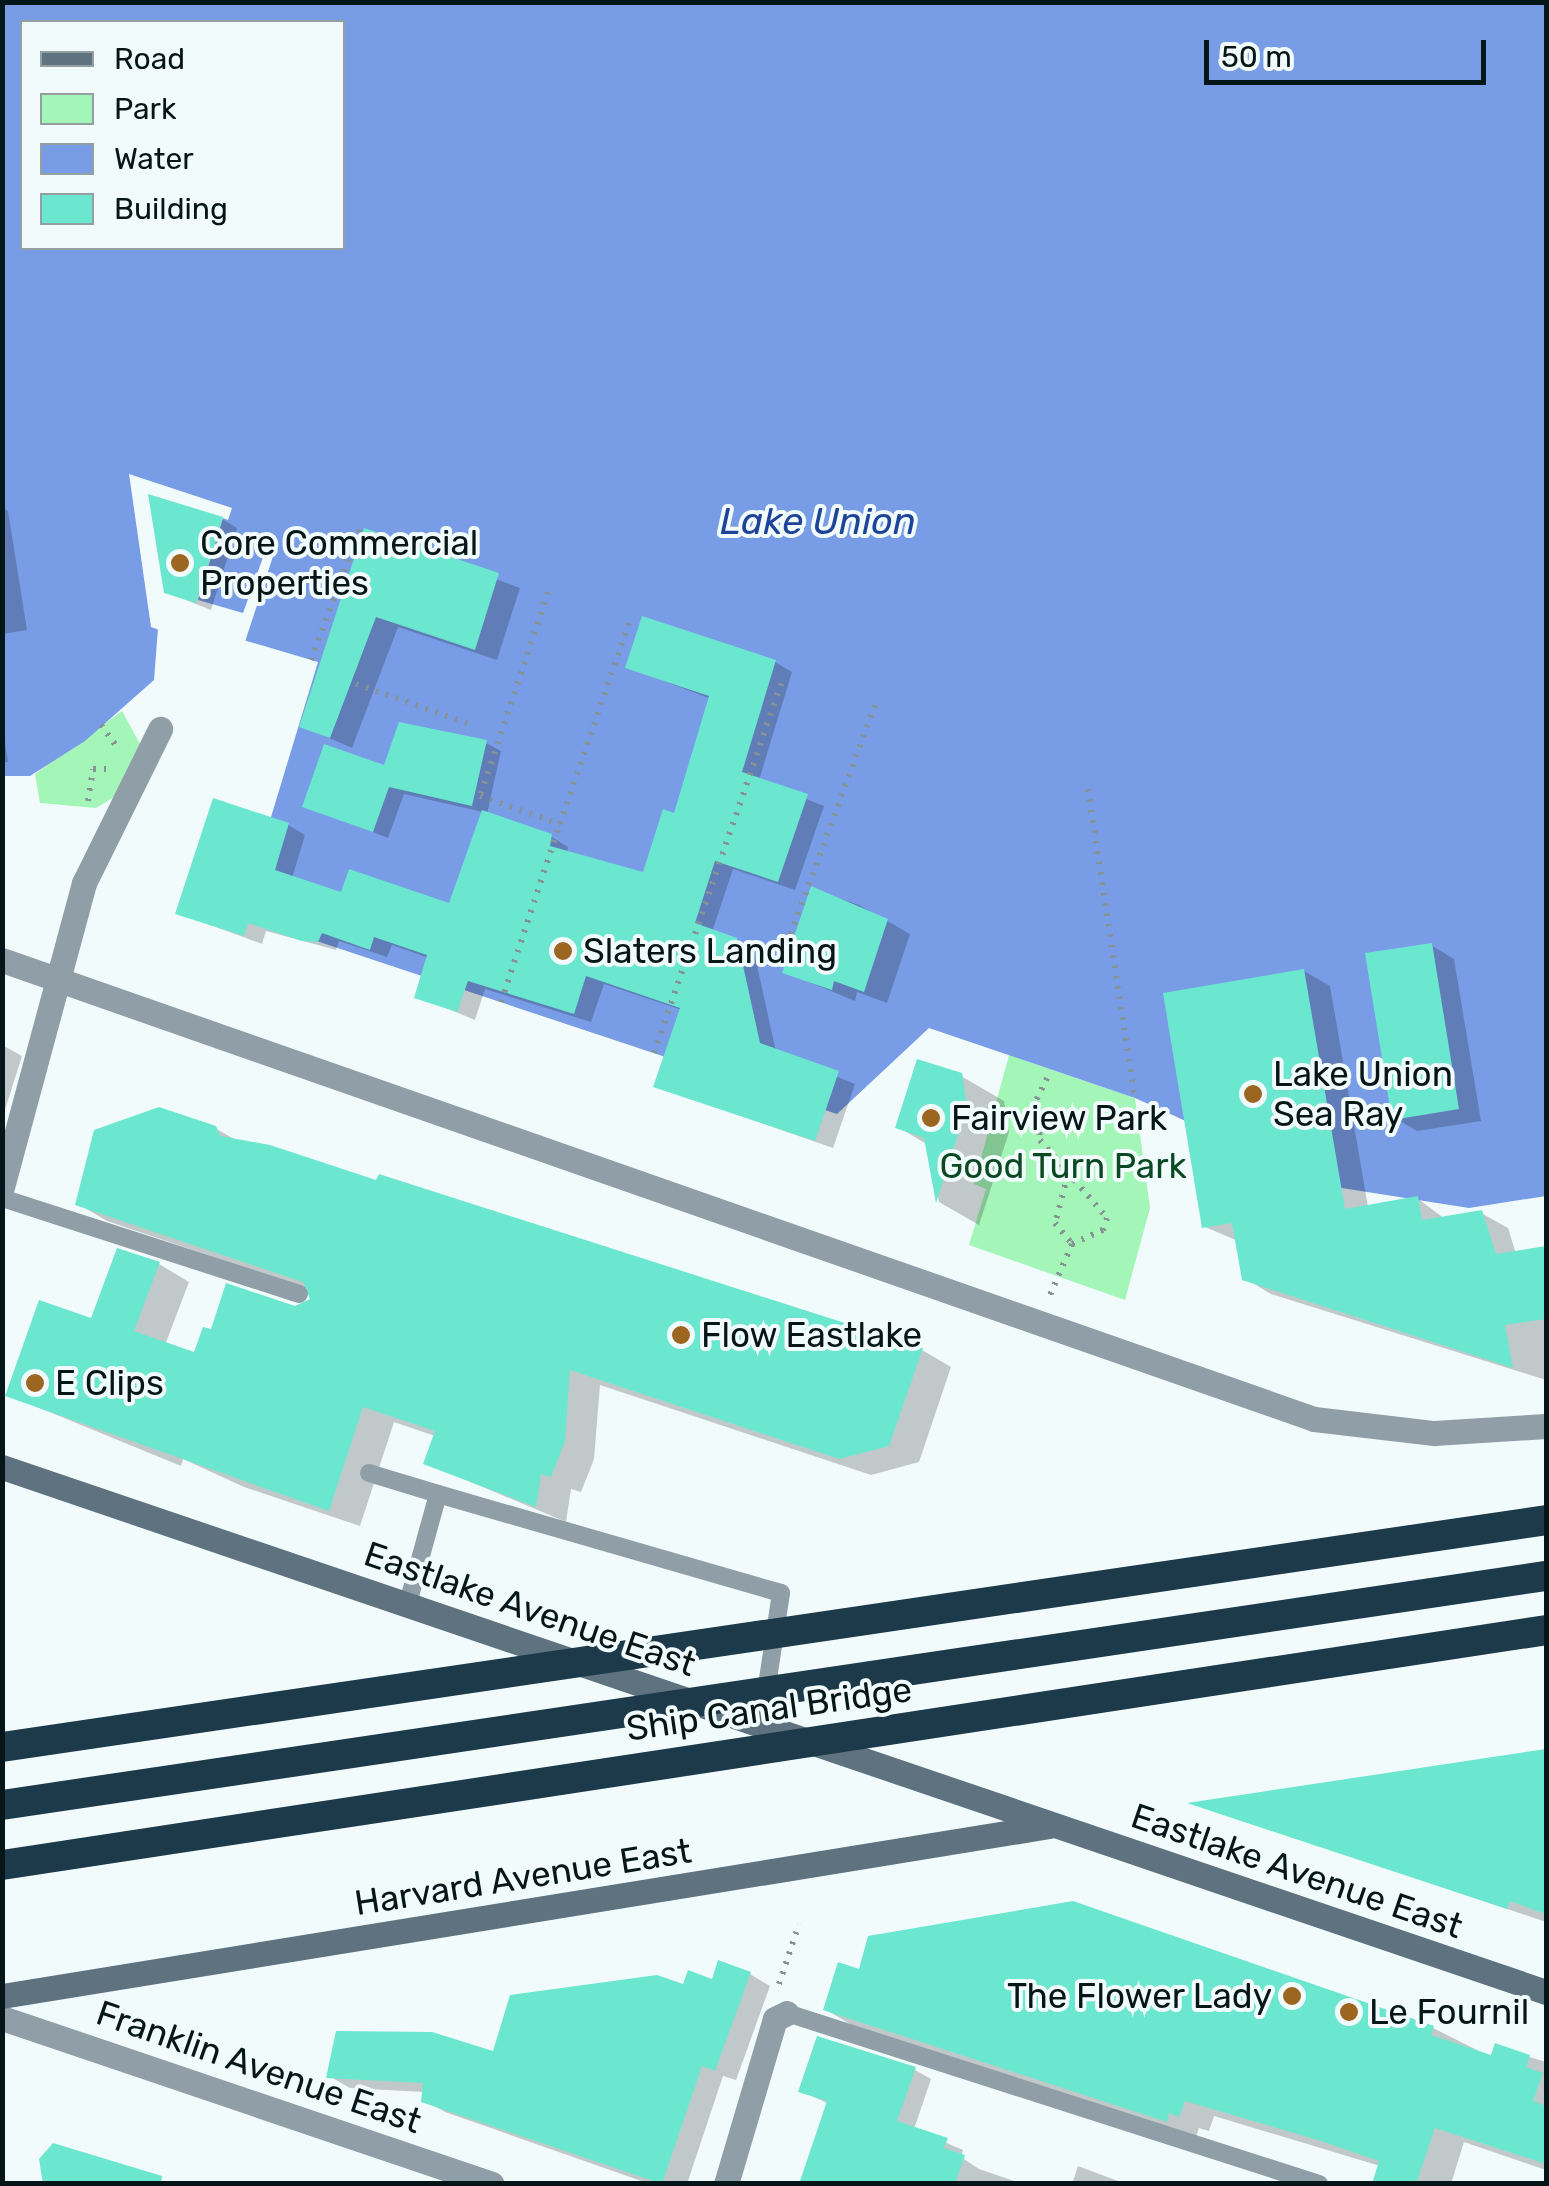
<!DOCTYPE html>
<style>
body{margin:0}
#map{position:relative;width:1549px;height:2186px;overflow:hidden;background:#f2fbfc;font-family:Rubik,sans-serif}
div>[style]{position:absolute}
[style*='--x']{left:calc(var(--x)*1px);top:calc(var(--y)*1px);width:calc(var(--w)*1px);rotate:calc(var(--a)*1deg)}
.green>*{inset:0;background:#a4f5b8}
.water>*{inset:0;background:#789de6}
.pier>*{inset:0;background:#f2fbfc}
.shadow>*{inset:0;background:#0003}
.building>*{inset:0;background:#6be7d0}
.path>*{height:6px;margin-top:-3px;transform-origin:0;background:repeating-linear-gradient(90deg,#869394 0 2.5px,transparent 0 10.5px)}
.service>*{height:18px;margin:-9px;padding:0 9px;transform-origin:9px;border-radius:9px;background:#909ea7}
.minor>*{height:25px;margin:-12.5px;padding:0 12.5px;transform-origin:12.5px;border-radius:12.5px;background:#909ea7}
.tertiary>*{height:25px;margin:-12.5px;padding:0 12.5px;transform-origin:12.5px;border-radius:12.5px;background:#909ea7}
.secondary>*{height:25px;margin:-12.5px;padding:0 12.5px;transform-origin:12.5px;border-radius:12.5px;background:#5e737f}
.motorway-bridge>*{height:30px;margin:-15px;padding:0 15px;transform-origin:15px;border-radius:15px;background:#1d3a4b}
.dots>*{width:28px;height:28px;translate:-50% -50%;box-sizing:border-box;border:5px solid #f2fbfc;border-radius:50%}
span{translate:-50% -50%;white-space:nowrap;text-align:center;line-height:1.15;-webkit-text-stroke:8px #f2fbfc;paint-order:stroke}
.poi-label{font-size:35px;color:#051618}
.left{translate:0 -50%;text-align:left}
.right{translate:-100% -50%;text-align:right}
.park-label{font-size:35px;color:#0b4923}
.street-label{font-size:35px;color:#051618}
.water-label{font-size:38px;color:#1e4499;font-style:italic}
.frame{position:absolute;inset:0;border:5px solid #051618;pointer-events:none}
.legend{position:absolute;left:20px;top:20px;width:325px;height:230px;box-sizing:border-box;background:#f2fbfc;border:2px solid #939fa1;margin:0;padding:12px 18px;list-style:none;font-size:30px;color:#051618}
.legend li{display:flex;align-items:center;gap:20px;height:50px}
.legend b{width:50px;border:2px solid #939fa1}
.scale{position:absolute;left:1204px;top:40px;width:282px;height:45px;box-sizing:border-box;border:5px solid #051618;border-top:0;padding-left:12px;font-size:30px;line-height:35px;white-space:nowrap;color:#051618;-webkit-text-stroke:8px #f2fbfc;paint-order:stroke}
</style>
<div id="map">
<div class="green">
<i style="clip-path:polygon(122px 711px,140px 744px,124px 791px,96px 808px,40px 803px,35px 774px)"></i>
<i style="clip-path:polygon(1009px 1055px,1135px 1098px,1150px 1208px,1125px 1300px,969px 1245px,986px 1189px,974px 1184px)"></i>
</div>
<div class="water">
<i style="clip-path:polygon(evenodd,2px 3px,1546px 3px,1546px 1196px,1469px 1208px,1329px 1186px,1135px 1098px,929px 1028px,837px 1114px,241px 916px,318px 662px,159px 615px,154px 680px,85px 741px,30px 776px,3px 776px,2px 3px,22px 22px,342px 22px,342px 248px,22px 248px,22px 22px)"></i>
</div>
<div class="pier">
<i style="clip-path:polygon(129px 474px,232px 508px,228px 520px,223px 518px,198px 600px,243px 613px,270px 538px,278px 541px,244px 645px,162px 622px,162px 631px,151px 627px)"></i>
</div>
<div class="shadow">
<i style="clip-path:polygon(2px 508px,8px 511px,27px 630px,2px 634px)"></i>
<i style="clip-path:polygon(222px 519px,237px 528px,211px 610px,166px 592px)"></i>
<i style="clip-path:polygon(365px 531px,520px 588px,497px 660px,398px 627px,352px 748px,302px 726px)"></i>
<i style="clip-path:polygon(775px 662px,792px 672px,759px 780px,824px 806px,795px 890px,733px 869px,712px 932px,754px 951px,776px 1052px,855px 1084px,833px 1148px,656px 1086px,682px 1010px,604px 984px,591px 1022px,485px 989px,475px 1020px,417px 996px,429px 958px,392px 945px,387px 957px,339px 941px,336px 950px,266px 931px,262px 944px,178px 913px,288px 825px,305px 835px,292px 878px,343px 895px,450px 906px,483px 812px,404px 794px,388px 838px,305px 805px,386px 769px,486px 743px,501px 751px,487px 814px,550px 836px,568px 847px,567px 853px,644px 875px,675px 816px,711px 699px,628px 667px)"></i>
<i style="clip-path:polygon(2px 724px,8px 762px,2px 762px)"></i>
<i style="clip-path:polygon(812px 889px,859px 905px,910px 934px,887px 1003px,857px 992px,855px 1001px,785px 972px)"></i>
<i style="clip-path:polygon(1431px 945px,1454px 959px,1481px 1121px,1417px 1131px,1395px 1118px)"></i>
<i style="clip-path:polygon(1304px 971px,1330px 986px,1368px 1207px,1417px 1198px,1445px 1219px,1481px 1213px,1508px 1228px,1516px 1254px,1546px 1249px,1546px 1380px,1271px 1294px,1244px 1278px,1238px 1241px,1205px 1227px)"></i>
<i style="clip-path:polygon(2px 1045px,22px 1056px,2px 1119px)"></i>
<i style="clip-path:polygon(961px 1076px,1004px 1101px,1009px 1132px,979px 1225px,939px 1202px,928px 1145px,898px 1127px)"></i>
<i style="clip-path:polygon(215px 1128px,239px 1142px,922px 1350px,951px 1367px,919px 1462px,871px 1475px,600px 1385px,594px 1459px,581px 1492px,571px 1489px,566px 1522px,426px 1463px,435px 1436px,394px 1422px,360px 1526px,244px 1487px,183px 1459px,181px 1466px,8px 1395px,159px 1264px,189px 1282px,165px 1345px,195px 1356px,213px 1332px,314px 1300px,309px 1289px,107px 1221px,78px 1204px)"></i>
<i style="clip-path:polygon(1546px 1751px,1546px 1922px,1195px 1804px)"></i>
<i style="clip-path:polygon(860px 1972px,1433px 2028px,1493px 2058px,1497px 2047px,1546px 2062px,1546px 2170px,1464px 2142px,1451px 2184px,1388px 2184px,1380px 2166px,1214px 2116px,1209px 2131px,1199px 2128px,1196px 2137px,857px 2028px,828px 2011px)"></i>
<i style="clip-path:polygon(750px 1974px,770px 1986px,736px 2080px,723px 2076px,687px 2184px,650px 2184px,445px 2112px,424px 2100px,424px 2092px,350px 2088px,329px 2076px,495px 2054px,684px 1988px)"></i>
<i style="clip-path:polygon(915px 2070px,931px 2079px,914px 2129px,963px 2150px,961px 2157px,979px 2169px,1023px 2184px,802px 2184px,829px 2104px,801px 2091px)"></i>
<i style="clip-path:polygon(1078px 2166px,1126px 2184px,1072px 2184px)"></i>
</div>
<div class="building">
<i style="clip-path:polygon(148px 494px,223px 517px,196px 603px,164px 593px)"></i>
<i style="clip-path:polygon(364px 528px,499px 573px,475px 650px,376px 617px,330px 738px,299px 727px)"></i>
<i style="clip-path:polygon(642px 616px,776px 660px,742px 772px,808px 794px,778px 882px,715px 861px,695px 923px,737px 938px,760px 1043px,839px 1071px,815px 1141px,653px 1087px,680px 1008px,586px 976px,574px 1014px,468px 981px,457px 1012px,414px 998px,427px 955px,374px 937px,370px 950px,322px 933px,318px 942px,302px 941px,248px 923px,244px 936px,175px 914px,213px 798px,289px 823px,275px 870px,341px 892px,349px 869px,449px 903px,482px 810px,552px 834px,550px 846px,643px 872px,663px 809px,674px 813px,709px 696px,625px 668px)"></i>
<i style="clip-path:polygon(399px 722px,487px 740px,472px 806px,389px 787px,373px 832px,302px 807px,324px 744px,384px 765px)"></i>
<i style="clip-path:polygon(811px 886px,888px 919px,864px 992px,834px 981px,832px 990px,782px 973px)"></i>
<i style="clip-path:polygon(1432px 943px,1459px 1109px,1392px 1120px,1365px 953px)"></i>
<i style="clip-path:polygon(1304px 969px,1345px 1209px,1418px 1196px,1422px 1220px,1482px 1210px,1496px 1254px,1546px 1246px,1546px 1319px,1505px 1325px,1513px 1368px,1242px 1280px,1232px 1223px,1202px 1228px,1163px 993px)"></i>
<i style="clip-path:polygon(917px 1059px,962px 1073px,967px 1107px,936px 1203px,924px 1138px,895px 1128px)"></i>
<i style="clip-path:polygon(159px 1107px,216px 1126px,220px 1136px,270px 1145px,376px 1180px,379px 1174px,923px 1348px,889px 1446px,839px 1459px,570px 1370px,565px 1441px,551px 1477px,541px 1474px,536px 1507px,423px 1464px,435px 1431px,363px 1407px,329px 1511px,5px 1396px,39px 1300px,91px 1318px,117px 1248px,160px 1262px,134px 1331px,194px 1352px,203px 1327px,211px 1329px,226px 1283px,295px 1306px,310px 1299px,303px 1282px,75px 1205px,94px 1130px)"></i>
<i style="clip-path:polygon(1546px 1749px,1546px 1914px,1510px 1901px,1507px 1909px,1187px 1803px)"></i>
<i style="clip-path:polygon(1073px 1901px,1434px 2026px,1431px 2035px,1491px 2055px,1495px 2043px,1530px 2055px,1526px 2067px,1543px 2073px,1533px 2101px,1546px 2106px,1546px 2164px,1435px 2128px,1416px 2184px,1372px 2184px,1379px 2161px,1321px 2141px,1185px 2101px,1179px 2117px,1169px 2113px,1167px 2122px,823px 2010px,838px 1962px,859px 1969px,868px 1936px)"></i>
<i style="clip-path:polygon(718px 1960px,751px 1972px,715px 2071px,702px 2066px,662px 2184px,421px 2102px,423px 2083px,326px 2078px,336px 2031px,432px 2032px,493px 2051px,510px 1995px,657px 1975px,683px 1984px,688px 1970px,712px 1979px)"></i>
<i style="clip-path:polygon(817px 2036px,916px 2067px,897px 2121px,948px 2138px,944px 2148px,965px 2155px,955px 2184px,799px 2184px,827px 2101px,798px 2092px)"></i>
<i style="clip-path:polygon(53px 2143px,162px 2176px,161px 2184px,43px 2184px,39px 2159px)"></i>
</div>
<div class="path">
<i style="--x:548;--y:592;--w:215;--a:108.4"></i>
<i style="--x:480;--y:796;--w:85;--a:19.3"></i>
<i style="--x:560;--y:824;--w:216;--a:-71.1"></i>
<i style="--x:311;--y:660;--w:140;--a:-69.5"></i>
<i style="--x:356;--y:684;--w:118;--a:19.4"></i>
<i style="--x:101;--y:725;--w:27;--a:54"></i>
<i style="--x:1088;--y:789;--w:313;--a:81.4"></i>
<i style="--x:88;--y:801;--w:32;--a:-81"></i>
<i style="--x:93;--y:769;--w:14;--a:0"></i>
<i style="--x:787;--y:944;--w:260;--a:-69.8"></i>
<i style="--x:501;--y:1002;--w:188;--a:-71.7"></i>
<i style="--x:654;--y:1053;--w:399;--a:-71"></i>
<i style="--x:1047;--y:1078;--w:25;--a:116"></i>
<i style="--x:1036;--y:1101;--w:39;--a:84"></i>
<i style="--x:1040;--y:1140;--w:103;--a:49.3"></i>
<i style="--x:1107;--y:1218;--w:13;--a:108"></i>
<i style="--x:1103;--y:1230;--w:34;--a:156"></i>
<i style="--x:1072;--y:1244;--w:56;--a:113.3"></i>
<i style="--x:1068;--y:1175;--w:50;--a:105.2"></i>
<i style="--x:1055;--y:1223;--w:27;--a:51"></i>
<i style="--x:779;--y:1984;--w:63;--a:-71.6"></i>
</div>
<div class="service">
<i style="--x:2;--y:1198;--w:312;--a:17.9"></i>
<i style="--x:369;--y:1473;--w:72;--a:16.9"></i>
<i style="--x:408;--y:1603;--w:113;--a:-74.6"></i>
<i style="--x:438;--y:1494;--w:357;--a:16.1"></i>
<i style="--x:781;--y:1593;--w:134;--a:98.6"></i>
<i style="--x:787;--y:2013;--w:559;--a:17.82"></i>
</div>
<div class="minor">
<i style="--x:2;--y:960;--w:1390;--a:19.28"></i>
<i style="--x:1314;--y:1419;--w:121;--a:6.7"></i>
<i style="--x:1434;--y:1433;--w:112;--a:-3.6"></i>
<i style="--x:2;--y:1187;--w:315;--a:-74.9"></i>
<i style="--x:84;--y:883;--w:172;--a:-63.7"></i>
<i style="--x:726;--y:2184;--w:172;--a:-73.5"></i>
<i style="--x:775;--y:2019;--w:13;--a:-27"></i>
</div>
<div class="tertiary">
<i style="--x:2;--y:2018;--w:517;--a:18.72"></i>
</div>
<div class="secondary">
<i style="--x:2;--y:1467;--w:1631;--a:18.78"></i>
<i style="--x:2;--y:1996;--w:1061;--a:-9.22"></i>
</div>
<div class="motorway-bridge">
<i style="--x:2;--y:1747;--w:1561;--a:-8.36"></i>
<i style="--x:2;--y:1805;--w:1561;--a:-8.44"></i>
<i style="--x:2;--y:1865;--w:1562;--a:-8.65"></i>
</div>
<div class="dots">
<i style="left:180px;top:563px;background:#9c6520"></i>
<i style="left:563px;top:951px;background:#9c6520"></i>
<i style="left:1253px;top:1094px;background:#9c6520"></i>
<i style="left:931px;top:1118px;background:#9c6520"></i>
<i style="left:681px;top:1335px;background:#9c6520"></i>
<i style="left:35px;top:1383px;background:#9c6520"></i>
<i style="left:1292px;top:1996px;background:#9c6520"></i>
<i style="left:1349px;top:2012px;background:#9c6520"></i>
</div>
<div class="poi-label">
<span class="left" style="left:200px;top:563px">Core Commercial<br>Properties</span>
<span class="left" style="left:583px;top:951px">Slaters Landing</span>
<span class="left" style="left:1273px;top:1094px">Lake Union<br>Sea Ray</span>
<span class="left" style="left:951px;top:1118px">Fairview Park</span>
<span class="left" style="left:701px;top:1335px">Flow Eastlake</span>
<span class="left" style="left:55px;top:1383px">E Clips</span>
<span class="right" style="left:1272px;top:1996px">The Flower Lady</span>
<span class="left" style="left:1369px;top:2012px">Le Fournil</span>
</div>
<div class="park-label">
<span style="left:1063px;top:1166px">Good Turn Park</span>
</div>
<div class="street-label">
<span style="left:530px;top:1609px;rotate:19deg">Eastlake Avenue East</span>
<span style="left:769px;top:1709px;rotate:-8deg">Ship Canal Bridge</span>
<span style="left:1297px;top:1871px;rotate:19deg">Eastlake Avenue East</span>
<span style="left:523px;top:1877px;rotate:-9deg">Harvard Avenue East</span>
<span style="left:259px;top:2067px;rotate:19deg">Franklin Avenue East</span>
</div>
<div class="water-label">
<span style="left:818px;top:522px">Lake Union</span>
</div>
<div class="frame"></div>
<ul class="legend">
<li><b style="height:12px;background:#5e737f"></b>Road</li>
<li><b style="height:28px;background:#a4f5b8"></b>Park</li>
<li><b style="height:28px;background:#789de6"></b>Water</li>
<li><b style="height:28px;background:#6be7d0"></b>Building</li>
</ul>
<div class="scale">50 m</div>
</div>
